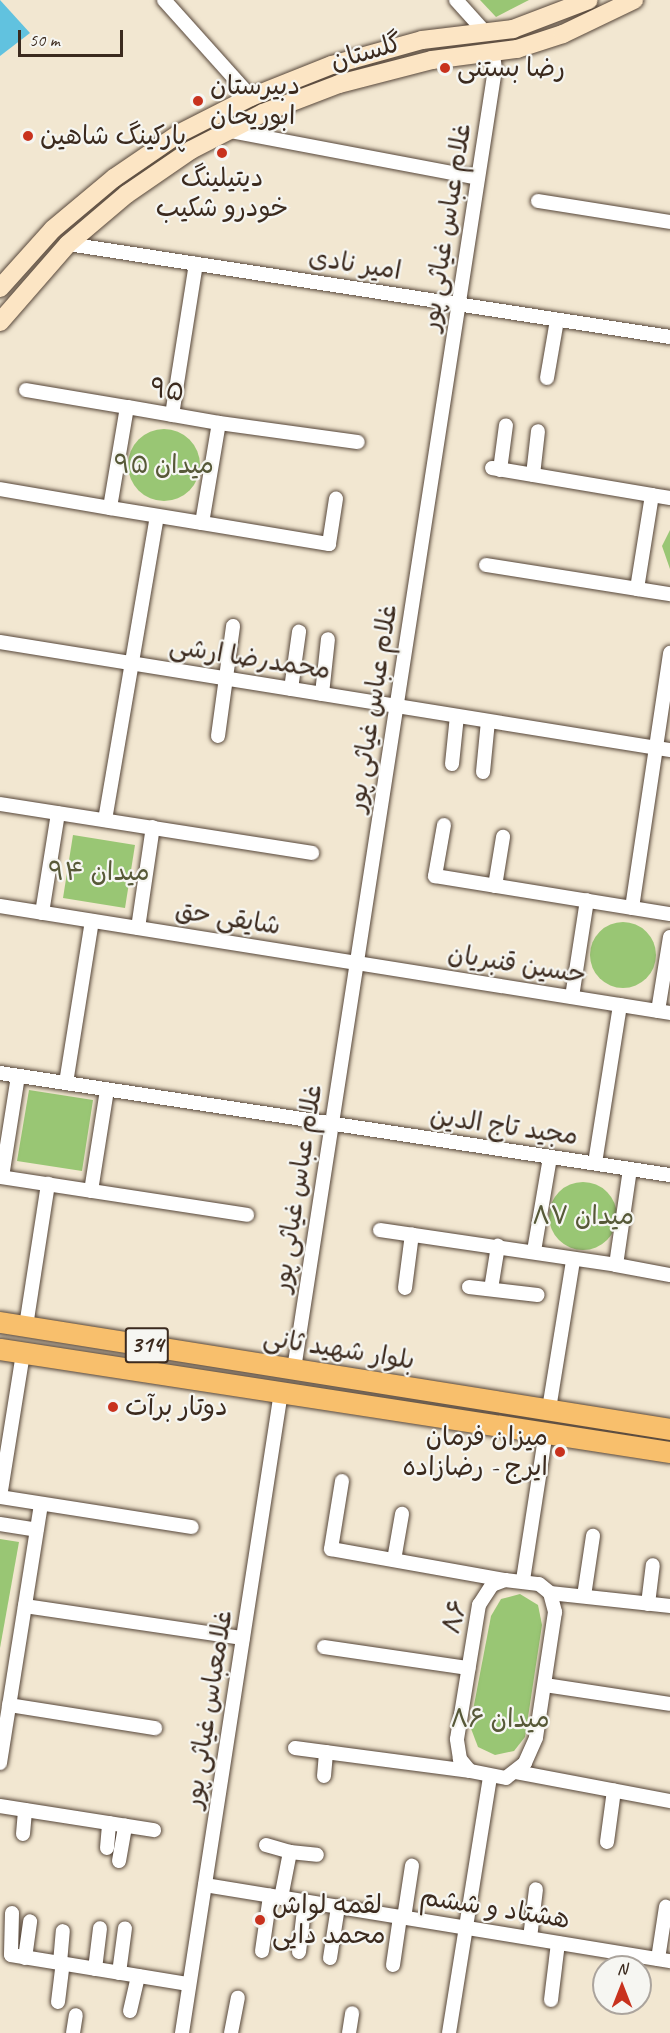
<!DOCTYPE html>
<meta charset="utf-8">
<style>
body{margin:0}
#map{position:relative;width:670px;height:2033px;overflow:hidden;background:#f2e7d1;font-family:Caveat,"Playpen Sans Arabic",sans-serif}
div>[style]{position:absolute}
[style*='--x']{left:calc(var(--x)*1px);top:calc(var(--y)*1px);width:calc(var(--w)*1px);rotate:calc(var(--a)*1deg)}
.green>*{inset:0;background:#99c674}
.round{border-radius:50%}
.water>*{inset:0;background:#61c2df}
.roads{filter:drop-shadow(0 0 2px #564639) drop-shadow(0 0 2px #564639)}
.street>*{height:14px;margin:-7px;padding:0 7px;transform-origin:7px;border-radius:7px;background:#fff}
.secondary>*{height:18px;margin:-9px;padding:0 9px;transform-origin:9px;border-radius:9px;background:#fce5c4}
.primary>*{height:21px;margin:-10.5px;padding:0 10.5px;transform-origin:10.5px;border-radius:10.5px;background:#f8bf6c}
.dots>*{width:16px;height:16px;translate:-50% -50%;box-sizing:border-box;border:3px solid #f6f6f2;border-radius:50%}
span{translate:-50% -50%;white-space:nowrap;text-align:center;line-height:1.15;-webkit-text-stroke:4.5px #f6f6f2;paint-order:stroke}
.shield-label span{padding:2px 4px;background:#f6f6f2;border:2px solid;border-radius:4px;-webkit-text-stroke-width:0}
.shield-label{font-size:24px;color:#3b2a1e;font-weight:700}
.street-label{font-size:26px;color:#3b2a1e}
.poi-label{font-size:26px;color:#3b2a1e}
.left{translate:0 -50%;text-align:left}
.right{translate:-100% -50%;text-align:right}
.park-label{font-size:26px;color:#575938}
.north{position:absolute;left:592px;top:1955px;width:60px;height:60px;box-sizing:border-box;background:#f6f6f2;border:2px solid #aba49d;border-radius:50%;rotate:0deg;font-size:16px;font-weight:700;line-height:24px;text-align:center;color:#3b2a1e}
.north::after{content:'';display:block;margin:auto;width:21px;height:27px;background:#c8321e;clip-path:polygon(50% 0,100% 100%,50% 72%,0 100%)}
.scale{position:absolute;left:18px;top:30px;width:105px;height:27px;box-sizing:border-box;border:3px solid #3b2a1e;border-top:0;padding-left:8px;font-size:18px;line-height:21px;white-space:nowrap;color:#3b2a1e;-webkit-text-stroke:4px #f6f6f2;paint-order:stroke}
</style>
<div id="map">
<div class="green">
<i style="clip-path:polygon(480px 0,529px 0,496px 17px)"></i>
<i class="round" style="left:128px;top:429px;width:72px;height:72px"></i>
<i style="clip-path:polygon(670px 530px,670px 569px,662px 546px)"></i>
<i style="clip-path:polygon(73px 835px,135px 845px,125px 908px,63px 898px)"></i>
<i class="round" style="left:590px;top:922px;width:66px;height:66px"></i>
<i style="clip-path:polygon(29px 1090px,93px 1100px,82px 1171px,17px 1161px)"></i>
<i class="round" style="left:549px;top:1182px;width:68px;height:68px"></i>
<i style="clip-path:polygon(0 1539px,19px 1542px,0 1648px)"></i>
<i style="clip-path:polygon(520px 1594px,538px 1605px,542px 1625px,525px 1737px,514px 1751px,495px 1755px,478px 1747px,470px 1726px,491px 1616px,501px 1599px)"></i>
</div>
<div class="water">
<i style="clip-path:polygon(0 0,30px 33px,0 56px)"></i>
</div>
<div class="roads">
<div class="street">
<i style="--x:164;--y:0;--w:130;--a:48.1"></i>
<i style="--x:456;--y:0;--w:40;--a:48"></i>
<i style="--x:230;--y:131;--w:252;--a:10.7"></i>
<i style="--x:538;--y:201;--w:134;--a:9"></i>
<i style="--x:68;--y:244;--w:609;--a:8.78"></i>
<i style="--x:547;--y:378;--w:59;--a:-80.2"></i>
<i style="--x:26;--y:390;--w:102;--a:9.6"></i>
<i style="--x:172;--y:415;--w:153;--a:-81"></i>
<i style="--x:219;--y:423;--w:140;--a:7.8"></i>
<i style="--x:492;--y:468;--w:162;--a:9.6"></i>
<i style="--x:500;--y:470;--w:45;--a:-82.4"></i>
<i style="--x:533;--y:475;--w:44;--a:-83.5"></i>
<i style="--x:0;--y:489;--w:112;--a:9.8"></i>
<i style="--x:670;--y:498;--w:18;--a:-171"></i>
<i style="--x:652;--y:495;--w:95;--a:99.1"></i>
<i style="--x:637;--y:589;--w:33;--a:9"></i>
<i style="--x:202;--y:523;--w:101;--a:-80.4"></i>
<i style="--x:219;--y:423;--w:93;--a:-170.1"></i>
<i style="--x:127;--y:407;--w:102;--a:99.6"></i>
<i style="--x:110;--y:508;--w:93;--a:9.3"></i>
<i style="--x:202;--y:523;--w:129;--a:9.4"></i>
<i style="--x:329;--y:544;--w:46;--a:-81.2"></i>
<i style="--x:486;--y:565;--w:153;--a:9"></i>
<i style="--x:0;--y:642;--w:679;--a:9.16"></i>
<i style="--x:291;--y:689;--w:58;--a:-82"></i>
<i style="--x:322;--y:694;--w:55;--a:-83.8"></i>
<i style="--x:218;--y:736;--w:111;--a:-82.2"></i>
<i style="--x:452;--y:764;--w:48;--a:-84.1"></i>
<i style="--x:483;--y:772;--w:51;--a:-84.4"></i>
<i style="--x:0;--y:804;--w:316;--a:8.9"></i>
<i style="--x:105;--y:820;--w:308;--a:-80.3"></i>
<i style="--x:444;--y:825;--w:52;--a:100"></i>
<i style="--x:435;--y:876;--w:238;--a:9.2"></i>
<i style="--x:495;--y:886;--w:50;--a:-80.7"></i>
<i style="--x:0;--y:906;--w:678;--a:9.07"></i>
<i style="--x:632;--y:908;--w:258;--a:-81.5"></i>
<i style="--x:42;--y:913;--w:101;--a:-80.9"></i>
<i style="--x:138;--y:928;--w:102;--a:-81.6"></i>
<i style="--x:572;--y:997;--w:98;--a:-81.2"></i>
<i style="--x:658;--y:1011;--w:75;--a:-80.8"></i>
<i style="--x:0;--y:1073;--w:678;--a:8.66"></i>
<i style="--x:66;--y:1083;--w:164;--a:-80.9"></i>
<i style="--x:595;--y:1163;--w:160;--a:-81"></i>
<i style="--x:0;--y:1177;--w:250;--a:8.7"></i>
<i style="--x:2;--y:1177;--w:102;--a:-81"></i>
<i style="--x:91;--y:1191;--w:102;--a:-81"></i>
<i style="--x:380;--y:1230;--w:239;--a:8.4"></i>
<i style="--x:616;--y:1265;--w:97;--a:-81.7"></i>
<i style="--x:534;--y:1251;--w:95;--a:-80.3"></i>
<i style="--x:616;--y:1265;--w:55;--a:10.5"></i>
<i style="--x:469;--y:1287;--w:69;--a:6.6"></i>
<i style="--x:405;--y:1288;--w:54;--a:-82.6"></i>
<i style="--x:491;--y:1289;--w:44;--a:-80.8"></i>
<i style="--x:26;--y:1326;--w:144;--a:-81.2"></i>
<i style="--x:294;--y:1369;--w:1315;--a:-81.21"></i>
<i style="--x:495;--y:69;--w:15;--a:-98"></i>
<i style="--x:549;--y:1409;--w:151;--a:-80.8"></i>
<i style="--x:342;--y:1481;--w:69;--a:99.2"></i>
<i style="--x:331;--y:1549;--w:177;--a:10.1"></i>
<i style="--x:0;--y:1497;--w:194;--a:8.9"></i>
<i style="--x:0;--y:1497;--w:146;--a:-80.9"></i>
<i style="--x:0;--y:1524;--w:37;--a:9"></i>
<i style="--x:394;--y:1560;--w:47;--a:-80.1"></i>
<i style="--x:505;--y:1580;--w:34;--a:7"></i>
<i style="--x:539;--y:1584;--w:14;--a:39"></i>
<i style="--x:550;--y:1593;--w:20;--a:75"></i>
<i style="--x:555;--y:1612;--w:127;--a:98.6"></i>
<i style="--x:536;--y:1738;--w:27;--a:114"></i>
<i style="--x:525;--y:1763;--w:24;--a:142"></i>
<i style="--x:506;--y:1778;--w:37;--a:-169"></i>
<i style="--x:470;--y:1771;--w:16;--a:-130"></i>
<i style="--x:460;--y:1759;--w:20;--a:-99"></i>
<i style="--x:457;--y:1739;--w:136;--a:-80.7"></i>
<i style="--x:479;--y:1605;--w:24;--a:-57"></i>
<i style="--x:492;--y:1585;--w:14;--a:-21"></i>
<i style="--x:523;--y:1580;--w:151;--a:-81.2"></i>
<i style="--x:550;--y:1593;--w:121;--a:6.2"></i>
<i style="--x:584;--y:1596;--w:61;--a:-81.5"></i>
<i style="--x:648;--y:1604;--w:39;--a:-83"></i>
<i style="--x:25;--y:1606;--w:220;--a:8.4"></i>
<i style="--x:324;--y:1647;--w:146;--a:8.3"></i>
<i style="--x:545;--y:1685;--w:126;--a:8.6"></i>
<i style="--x:9;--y:1705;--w:148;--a:9"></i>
<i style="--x:295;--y:1748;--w:177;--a:7.5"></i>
<i style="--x:0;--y:1763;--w:262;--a:-81"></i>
<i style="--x:516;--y:1772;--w:157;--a:10.7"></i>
<i style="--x:324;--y:1776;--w:24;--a:-85"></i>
<i style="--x:0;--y:1806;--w:156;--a:8.9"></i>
<i style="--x:23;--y:1834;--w:24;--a:-85"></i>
<i style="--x:607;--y:1842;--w:52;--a:-82.3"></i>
<i style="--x:266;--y:1845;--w:25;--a:16"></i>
<i style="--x:107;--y:1848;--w:25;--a:-85"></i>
<i style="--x:119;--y:1861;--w:36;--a:-80"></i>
<i style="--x:205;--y:1885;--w:471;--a:9.3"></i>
<i style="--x:281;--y:1898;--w:47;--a:-78.9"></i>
<i style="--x:290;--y:1852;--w:27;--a:6"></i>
<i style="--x:12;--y:1913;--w:42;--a:91.4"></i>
<i style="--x:11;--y:1955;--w:180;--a:9.3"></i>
<i style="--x:404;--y:1918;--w:53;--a:-81.3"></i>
<i style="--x:530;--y:1938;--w:49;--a:-83"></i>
<i style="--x:262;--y:1951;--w:56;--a:-81.7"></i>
<i style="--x:299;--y:1952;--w:50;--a:-83.2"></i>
<i style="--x:25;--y:1958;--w:37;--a:-82"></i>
<i style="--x:330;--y:1958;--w:52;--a:-81.1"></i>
<i style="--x:658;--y:1959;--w:53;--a:-81.3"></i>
<i style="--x:60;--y:1963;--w:32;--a:-85"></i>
<i style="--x:393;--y:1965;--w:49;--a:-81.7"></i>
<i style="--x:95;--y:1969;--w:41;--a:-83"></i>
<i style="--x:119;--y:1973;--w:45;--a:-82.4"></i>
<i style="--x:551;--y:2000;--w:57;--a:-83"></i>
<i style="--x:58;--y:2002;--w:38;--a:-83"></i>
<i style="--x:130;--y:2011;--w:36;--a:-77"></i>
<i style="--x:73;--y:2033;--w:18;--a:-81"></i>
<i style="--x:182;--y:2033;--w:649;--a:-81.22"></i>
<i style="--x:231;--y:2033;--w:36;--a:-79"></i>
<i style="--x:349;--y:2033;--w:20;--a:-81"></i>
<i style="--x:449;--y:2033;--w:259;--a:-80.9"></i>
</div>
<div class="secondary">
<i style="--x:0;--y:288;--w:79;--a:-48.1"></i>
<i style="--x:53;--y:229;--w:80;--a:-39.9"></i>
<i style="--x:114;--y:178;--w:80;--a:-34.3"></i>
<i style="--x:180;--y:133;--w:80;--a:-26.9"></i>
<i style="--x:251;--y:97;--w:87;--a:-21.6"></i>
<i style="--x:332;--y:65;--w:93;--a:-15.5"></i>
<i style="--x:422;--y:40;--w:92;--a:-6.9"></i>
<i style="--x:513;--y:29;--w:81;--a:-20.9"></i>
<i style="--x:0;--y:322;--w:103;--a:-48.9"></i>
<i style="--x:68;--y:244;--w:77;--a:-40.3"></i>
<i style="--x:127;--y:194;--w:78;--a:-34.5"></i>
<i style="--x:191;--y:150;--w:81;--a:-27.2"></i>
<i style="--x:263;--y:113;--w:81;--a:-20.9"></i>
<i style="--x:339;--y:84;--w:96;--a:-14.5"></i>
<i style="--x:432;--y:60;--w:86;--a:-7.4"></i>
<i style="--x:517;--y:49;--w:48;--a:-18.1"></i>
<i style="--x:563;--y:34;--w:79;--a:-25.6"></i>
</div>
<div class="primary">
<i style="--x:0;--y:1322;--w:678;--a:9.07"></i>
<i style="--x:0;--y:1349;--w:678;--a:8.74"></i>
</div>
</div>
<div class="dots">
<i style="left:445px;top:68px;background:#c8321e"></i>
<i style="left:198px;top:101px;background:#c8321e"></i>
<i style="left:28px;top:136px;background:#c8321e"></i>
<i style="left:222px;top:153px;background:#c8321e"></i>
<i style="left:113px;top:1407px;background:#c8321e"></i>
<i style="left:560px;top:1452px;background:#c8321e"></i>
<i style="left:260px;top:1920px;background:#c8321e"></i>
</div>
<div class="shield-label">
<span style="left:147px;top:1345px">314</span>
</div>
<div class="street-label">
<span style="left:366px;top:52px;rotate:-16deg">گلستان</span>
<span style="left:446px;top:227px;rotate:-81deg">غلام عباس غیاثی ‌پور</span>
<span style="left:355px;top:264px;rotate:9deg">امیر نادی</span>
<span style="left:167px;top:390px;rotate:10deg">۹۵</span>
<span style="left:250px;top:658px;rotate:9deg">محمدرضا ارشی</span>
<span style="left:372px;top:708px;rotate:-81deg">غلام عباس غیاثی ‌پور</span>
<span style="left:228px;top:918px;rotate:9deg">شایقی حق</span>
<span style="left:517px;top:964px;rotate:9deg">حسین قنبریان</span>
<span style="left:504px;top:1126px;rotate:8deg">مجید تاج الدین</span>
<span style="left:297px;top:1188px;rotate:-81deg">غلام عباس غیاثی ‌پور</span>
<span style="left:339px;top:1349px;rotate:9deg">بلوار شهید ثانی</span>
<span style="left:455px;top:1617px;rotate:-75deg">۸۶</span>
<span style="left:208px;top:1709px;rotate:-81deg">غلامعباس غیاثی پور</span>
<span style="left:495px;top:1908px;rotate:9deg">هشتاد و ششم</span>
</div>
<div class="poi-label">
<span class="left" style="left:457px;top:68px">رضا بستنی</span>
<span class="left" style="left:210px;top:101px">دبیرستان<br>ابوریحان</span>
<span class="left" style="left:40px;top:136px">پارکینگ شاهین</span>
<span style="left:222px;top:193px">دیتیلینگ<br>خودرو شکیب</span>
<span class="left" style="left:125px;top:1407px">دوتار برآت</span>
<span class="right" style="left:548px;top:1452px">میزان فرمان<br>ایرج - رضازاده</span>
<span class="left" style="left:272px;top:1920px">لقمه لواش<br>محمد دايى</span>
</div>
<div class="park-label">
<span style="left:164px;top:465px">میدان ۹۵</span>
<span style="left:99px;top:872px">میدان ۹۴</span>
<span style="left:583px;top:1216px">میدان ۸۷</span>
<span style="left:500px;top:1719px">میدان ۸۶</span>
</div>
<div class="north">N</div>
<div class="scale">50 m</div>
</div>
